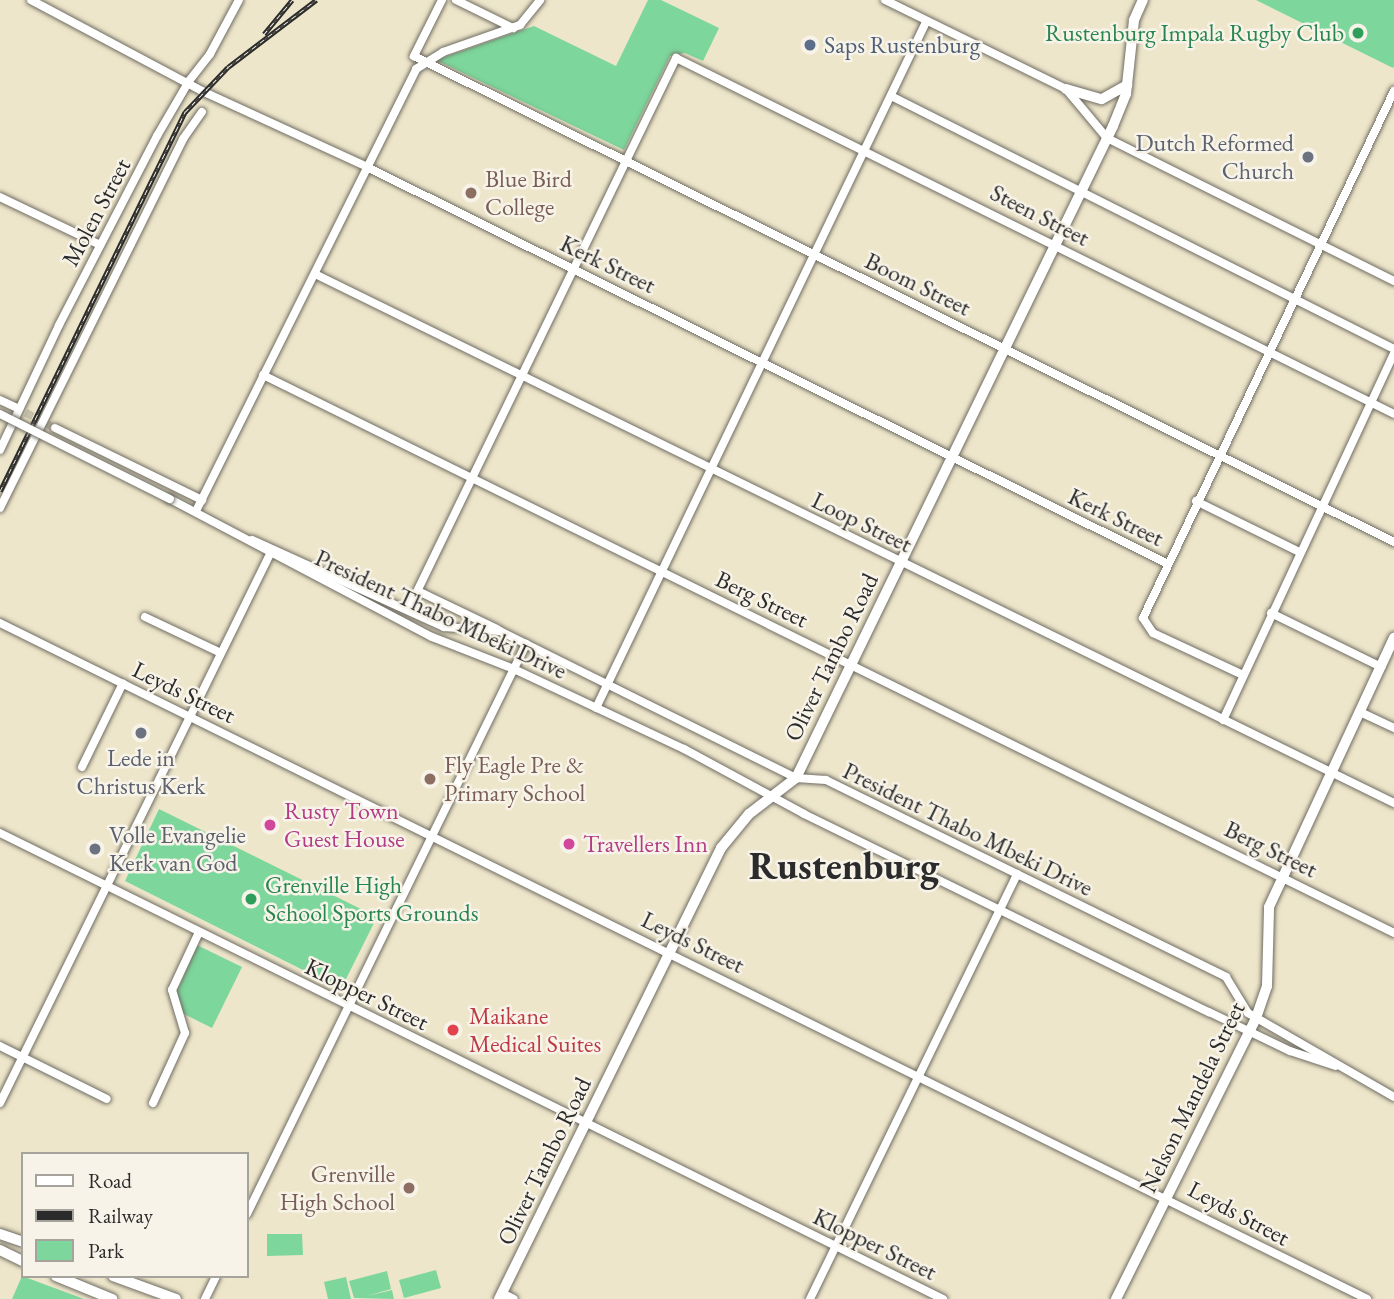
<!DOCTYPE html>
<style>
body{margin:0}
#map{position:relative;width:1394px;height:1299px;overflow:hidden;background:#eee6ca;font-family:"EB Garamond",serif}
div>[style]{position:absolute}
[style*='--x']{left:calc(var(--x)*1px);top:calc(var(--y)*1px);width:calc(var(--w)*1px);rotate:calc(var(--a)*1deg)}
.green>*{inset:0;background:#7dd69c}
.minor-tunnel>*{height:8px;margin-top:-4px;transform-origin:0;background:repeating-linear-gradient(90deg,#c7c1aa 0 8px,transparent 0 12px)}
.roads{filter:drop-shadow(0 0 2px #6f6c63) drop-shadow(0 0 2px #6f6c63)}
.minor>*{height:8px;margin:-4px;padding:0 4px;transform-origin:4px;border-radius:4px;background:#fff}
.major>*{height:10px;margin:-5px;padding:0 5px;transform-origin:5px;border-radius:5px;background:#fff}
.rail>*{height:4.5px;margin-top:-2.25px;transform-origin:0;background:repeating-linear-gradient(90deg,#f7f3e8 0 5px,#2b2b2b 0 10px);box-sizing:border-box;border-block:2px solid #2b2b2b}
.bridges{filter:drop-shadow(0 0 2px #6f6c63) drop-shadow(0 0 2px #6f6c63)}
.minor-bridge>*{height:8px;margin:-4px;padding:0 4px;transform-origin:4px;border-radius:4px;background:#fff}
.dots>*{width:19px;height:19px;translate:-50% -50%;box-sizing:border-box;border:4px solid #f7f3e8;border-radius:50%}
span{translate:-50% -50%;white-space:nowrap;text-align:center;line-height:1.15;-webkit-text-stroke:5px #f7f3e8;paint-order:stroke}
.leisure-label{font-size:24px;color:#27864d}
.right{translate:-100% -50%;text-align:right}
.left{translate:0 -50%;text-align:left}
.service-label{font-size:24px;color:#4e5e75}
.worship-label{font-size:24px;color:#5b616d}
.education-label{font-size:24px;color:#785e54}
.street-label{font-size:24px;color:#2b2b2b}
.hotel-label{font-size:24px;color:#b23c85}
.health-label{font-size:24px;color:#be3a42}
.town-label{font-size:38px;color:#2b2b2b;font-weight:700}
.legend{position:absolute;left:21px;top:1152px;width:228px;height:126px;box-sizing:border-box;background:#f7f3e8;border:2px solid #a5a39c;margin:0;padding:9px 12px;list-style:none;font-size:21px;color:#2b2b2b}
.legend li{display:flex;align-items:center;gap:14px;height:35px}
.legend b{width:35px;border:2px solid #a5a39c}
</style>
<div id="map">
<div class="green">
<i style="clip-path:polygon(648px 0,661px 0,719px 28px,703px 61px,685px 53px,670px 56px,624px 150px,436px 60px,534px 26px,616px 66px)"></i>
<i style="clip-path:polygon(1256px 0,1394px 0,1394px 66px,1393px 68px)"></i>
<i style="clip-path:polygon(159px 809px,377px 917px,341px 989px,125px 881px)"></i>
<i style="clip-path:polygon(197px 945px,242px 967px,212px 1028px,182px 1013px,176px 994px)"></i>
<i style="clip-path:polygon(267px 1234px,302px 1234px,303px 1255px,267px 1256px)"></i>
<i style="clip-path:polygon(436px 1270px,441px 1288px,404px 1298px,399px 1280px)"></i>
<i style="clip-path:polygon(387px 1271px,391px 1289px,367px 1296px,392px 1290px,394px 1299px,354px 1298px,349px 1281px)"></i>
<i style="clip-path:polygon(22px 1276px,84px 1299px,12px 1299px)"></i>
<i style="clip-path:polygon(346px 1277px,351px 1299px,328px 1299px,324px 1282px)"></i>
</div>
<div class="minor-tunnel">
<i style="--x:15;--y:407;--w:45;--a:27.7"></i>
</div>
<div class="roads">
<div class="minor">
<i style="--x:31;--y:0;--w:194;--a:28"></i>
<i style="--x:202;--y:91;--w:182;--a:24.7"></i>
<i style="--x:367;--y:167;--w:894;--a:26.36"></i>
<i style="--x:442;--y:0;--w:63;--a:116.6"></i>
<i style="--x:414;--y:56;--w:1094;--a:26.38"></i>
<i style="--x:456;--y:0;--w:64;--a:26.2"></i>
<i style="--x:885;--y:0;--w:202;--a:26.2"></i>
<i style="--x:1066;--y:89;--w:64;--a:50.1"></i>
<i style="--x:1107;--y:138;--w:321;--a:26.5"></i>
<i style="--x:891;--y:96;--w:563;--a:26.7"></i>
<i style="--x:0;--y:197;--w:111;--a:25.6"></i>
<i style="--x:315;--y:274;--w:1202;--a:26.12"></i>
<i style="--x:263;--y:375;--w:1261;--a:26.26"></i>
<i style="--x:0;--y:400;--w:17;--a:25"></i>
<i style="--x:55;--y:428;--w:164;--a:26.1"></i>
<i style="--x:0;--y:450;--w:138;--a:-64.7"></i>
<i style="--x:59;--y:325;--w:213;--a:-62.6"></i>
<i style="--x:157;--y:136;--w:64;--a:-59.8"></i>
<i style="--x:189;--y:81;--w:34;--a:-52"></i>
<i style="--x:210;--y:54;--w:61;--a:-61.8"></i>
<i style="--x:170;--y:499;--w:296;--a:27.8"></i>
<i style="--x:432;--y:637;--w:88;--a:21.3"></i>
<i style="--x:514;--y:669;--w:188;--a:25.2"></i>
<i style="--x:684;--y:749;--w:136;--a:28.4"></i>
<i style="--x:804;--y:814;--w:451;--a:26.1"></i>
<i style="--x:1209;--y:1012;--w:90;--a:25.7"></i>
<i style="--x:1290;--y:1051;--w:48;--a:18.1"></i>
<i style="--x:1196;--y:501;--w:115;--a:26.3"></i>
<i style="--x:0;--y:508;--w:412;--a:-63.6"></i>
<i style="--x:183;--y:139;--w:33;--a:-55"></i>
<i style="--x:196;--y:511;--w:494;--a:-63.5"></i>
<i style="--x:416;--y:69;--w:32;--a:-32"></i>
<i style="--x:443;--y:52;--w:82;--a:-19.3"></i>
<i style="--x:520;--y:25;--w:32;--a:-51"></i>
<i style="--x:252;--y:540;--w:211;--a:24.4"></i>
<i style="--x:444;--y:627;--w:56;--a:4.1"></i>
<i style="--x:500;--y:631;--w:330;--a:26.4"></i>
<i style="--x:796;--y:778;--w:30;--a:4"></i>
<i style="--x:826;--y:780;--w:446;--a:26.2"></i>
<i style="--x:1226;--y:977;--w:42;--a:58.6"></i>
<i style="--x:1248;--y:1013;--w:168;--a:29.9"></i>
<i style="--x:418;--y:591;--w:88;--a:25.7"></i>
<i style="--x:408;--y:610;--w:614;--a:-64.1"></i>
<i style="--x:676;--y:58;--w:801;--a:26.37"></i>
<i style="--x:1271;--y:613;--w:123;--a:26.1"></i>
<i style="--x:145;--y:617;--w:82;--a:25.3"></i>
<i style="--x:0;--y:623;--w:1525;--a:26.31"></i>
<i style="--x:1243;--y:675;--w:99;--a:-155"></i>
<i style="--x:1153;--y:633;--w:18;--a:-124"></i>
<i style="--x:1143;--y:618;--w:584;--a:-64.53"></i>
<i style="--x:596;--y:708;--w:761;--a:-64.31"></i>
<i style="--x:1360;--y:712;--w:38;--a:25"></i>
<i style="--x:1223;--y:720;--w:404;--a:-65"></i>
<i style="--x:82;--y:767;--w:93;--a:-64"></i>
<i style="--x:0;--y:833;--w:1052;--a:26.3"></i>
<i style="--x:0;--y:1046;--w:119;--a:26.4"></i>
<i style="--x:0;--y:1103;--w:616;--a:-63.81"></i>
<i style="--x:153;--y:1103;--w:77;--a:-65.4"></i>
<i style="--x:185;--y:1033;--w:45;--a:-106.8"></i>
<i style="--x:172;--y:990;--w:64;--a:-65"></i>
<i style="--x:247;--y:1214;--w:635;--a:-63.92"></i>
<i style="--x:502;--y:1293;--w:13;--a:27"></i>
<i style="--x:205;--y:1299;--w:25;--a:-64"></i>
<i style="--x:810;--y:1299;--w:473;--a:-64"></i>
</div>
<div class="major">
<i style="--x:1066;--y:89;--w:37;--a:16"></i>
<i style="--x:1102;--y:99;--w:29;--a:-29"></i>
<i style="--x:0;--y:1234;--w:24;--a:19"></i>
<i style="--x:0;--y:1250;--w:25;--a:26"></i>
<i style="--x:56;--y:1276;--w:61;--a:22.3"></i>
<i style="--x:113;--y:1276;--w:67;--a:20.1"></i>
<i style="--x:499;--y:1299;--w:503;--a:-63.79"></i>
<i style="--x:721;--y:848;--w:44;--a:-50.5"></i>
<i style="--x:749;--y:814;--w:59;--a:-37.5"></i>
<i style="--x:796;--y:778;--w:725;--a:-64.07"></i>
<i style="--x:1113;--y:126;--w:35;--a:-68"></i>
<i style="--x:1126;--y:94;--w:74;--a:-83.8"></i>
<i style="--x:1134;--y:20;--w:22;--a:-66"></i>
<i style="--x:1116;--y:1299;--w:314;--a:-63.5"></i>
<i style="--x:1256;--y:1018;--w:34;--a:-71"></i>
<i style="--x:1267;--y:986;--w:79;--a:-88.5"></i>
<i style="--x:1269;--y:907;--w:297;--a:-65.1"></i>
</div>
</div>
<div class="rail">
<i style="--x:264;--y:34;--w:44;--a:-50.5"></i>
<i style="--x:0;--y:491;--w:422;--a:-64"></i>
<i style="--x:185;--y:112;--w:62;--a:-46.3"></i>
<i style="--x:228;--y:67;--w:111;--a:-37.3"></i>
</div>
<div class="bridges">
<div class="minor-bridge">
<i style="--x:0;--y:414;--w:190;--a:26.6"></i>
</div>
</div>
<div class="dots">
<i style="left:1358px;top:33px;background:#2e9e5b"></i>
<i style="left:810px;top:45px;background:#5c6f8a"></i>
<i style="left:1308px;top:157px;background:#6b7280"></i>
<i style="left:471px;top:193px;background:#8d6e63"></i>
<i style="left:141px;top:733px;background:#6b7280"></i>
<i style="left:430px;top:779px;background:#8d6e63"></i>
<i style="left:270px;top:825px;background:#d1479c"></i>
<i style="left:569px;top:844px;background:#d1479c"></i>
<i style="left:95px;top:849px;background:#6b7280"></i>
<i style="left:251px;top:899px;background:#2e9e5b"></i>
<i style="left:453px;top:1030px;background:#e0444e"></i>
<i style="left:409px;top:1188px;background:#8d6e63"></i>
</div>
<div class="leisure-label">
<span class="right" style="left:1344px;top:33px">Rustenburg Impala Rugby Club</span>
<span class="left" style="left:265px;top:899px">Grenville High<br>School Sports Grounds</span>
</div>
<div class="service-label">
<span class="left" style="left:824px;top:45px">Saps Rustenburg</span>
</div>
<div class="worship-label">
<span class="right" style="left:1294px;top:157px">Dutch Reformed<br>Church</span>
<span style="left:141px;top:772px">Lede in<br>Christus Kerk</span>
<span class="left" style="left:109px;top:849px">Volle Evangelie<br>Kerk van God</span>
</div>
<div class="education-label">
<span class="left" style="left:485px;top:193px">Blue Bird<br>College</span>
<span class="left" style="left:444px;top:779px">Fly Eagle Pre &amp;<br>Primary School</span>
<span class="right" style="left:395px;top:1188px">Grenville<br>High School</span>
</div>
<div class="street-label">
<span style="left:96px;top:212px;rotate:-62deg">Molen Street</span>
<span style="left:1040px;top:215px;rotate:27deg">Steen Street</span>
<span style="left:608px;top:264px;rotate:26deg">Kerk Street</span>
<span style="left:918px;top:284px;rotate:26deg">Boom Street</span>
<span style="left:1116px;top:517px;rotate:26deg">Kerk Street</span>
<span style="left:862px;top:522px;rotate:26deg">Loop Street</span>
<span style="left:762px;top:599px;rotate:26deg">Berg Street</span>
<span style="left:441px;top:614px;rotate:25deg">President Thabo Mbeki Drive</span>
<span style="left:831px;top:657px;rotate:-64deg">Oliver Tambo Road</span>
<span style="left:184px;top:692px;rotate:26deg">Leyds Street</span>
<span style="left:968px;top:829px;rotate:26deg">President Thabo Mbeki Drive</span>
<span style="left:1271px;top:849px;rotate:26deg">Berg Street</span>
<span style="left:693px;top:942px;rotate:26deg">Leyds Street</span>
<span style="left:367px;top:994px;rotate:26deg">Klopper Street</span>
<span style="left:1192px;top:1097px;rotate:-64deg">Nelson Mandela Street</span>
<span style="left:544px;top:1161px;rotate:-64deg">Oliver Tambo Road</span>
<span style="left:1239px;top:1213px;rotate:28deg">Leyds Street</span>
<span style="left:875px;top:1244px;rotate:26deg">Klopper Street</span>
</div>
<div class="hotel-label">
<span class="left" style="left:284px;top:825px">Rusty Town<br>Guest House</span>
<span class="left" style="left:583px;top:844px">Travellers Inn</span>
</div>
<div class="health-label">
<span class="left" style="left:469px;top:1030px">Maikane<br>Medical Suites</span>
</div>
<div class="town-label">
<span style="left:844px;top:866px">Rustenburg</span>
</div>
<ul class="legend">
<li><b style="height:9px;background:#fff"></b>Road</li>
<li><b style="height:9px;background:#2b2b2b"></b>Railway</li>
<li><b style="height:19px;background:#7dd69c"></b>Park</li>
</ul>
</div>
